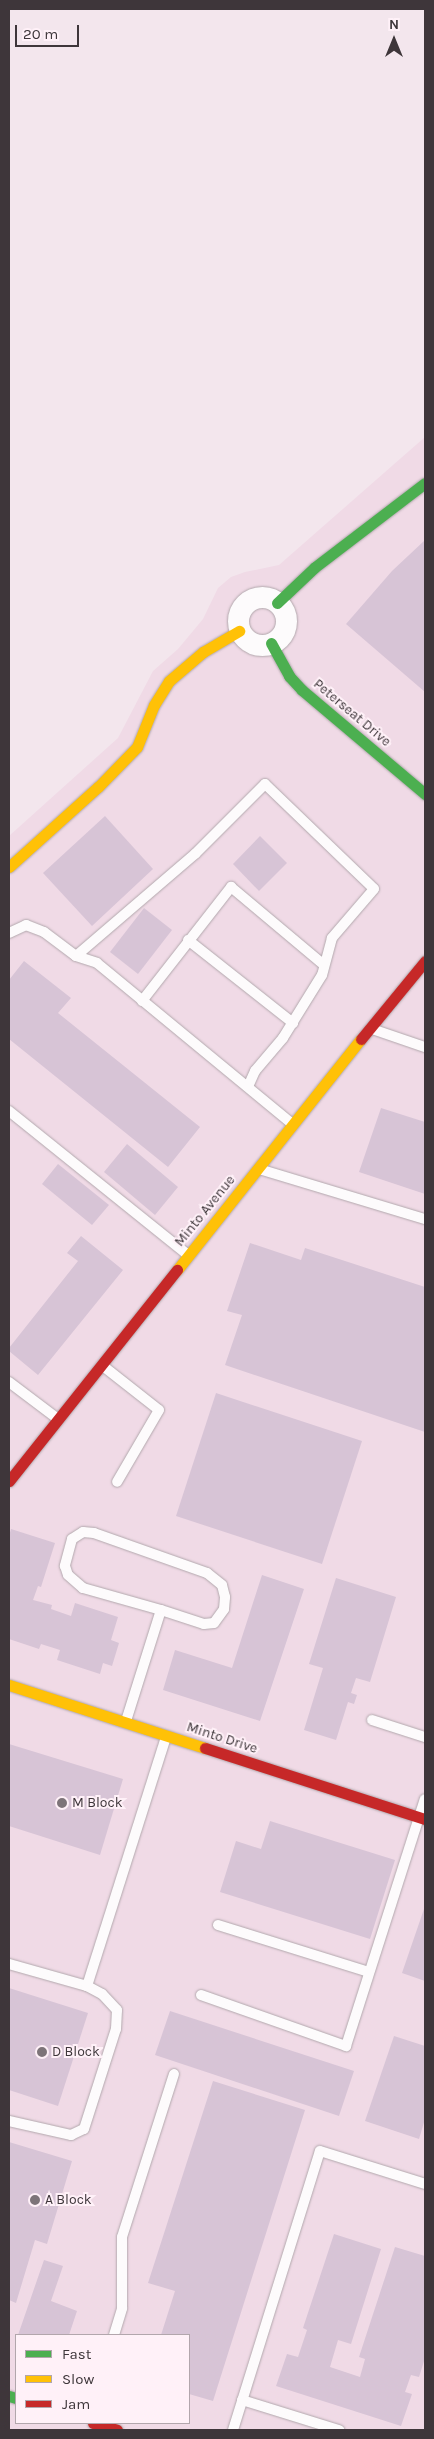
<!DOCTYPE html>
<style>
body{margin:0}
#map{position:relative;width:434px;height:2439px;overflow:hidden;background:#f3e6ed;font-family:Karla,sans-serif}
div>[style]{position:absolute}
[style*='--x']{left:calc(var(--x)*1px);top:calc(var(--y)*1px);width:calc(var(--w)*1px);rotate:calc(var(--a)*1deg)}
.built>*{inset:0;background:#f0dae6}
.building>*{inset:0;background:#d7c4d6}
.roads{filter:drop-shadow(0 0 1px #b2a8ad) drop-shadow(0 0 1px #b2a8ad)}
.lane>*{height:10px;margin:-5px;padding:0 5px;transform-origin:5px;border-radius:5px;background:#fdfbfc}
.street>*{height:21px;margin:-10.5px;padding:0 10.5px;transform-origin:10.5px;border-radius:10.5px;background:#fdfbfc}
.street>.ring{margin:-10.5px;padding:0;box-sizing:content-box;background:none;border:21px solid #fdfbfc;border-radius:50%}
.fast>*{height:11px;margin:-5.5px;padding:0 5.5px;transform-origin:5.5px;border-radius:5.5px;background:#4caf50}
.slow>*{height:11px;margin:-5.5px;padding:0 5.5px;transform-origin:5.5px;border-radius:5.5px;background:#ffc107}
.jam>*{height:11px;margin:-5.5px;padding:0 5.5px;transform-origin:5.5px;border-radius:5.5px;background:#c62828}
.dots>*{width:14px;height:14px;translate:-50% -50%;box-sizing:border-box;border:2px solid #fff1f8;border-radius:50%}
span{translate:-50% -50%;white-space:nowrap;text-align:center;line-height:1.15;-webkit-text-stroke:4px #fff1f8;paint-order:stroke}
.street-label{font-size:14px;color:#3e363a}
.poi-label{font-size:14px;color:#3e363a}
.left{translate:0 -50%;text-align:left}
.frame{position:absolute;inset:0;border:10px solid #3e363a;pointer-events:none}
.legend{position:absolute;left:15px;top:2334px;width:175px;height:90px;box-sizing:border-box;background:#fff1f8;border:1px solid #b2a6ac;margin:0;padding:6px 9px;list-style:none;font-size:15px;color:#3e363a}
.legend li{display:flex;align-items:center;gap:10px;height:25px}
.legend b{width:25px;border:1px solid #b2a6ac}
.north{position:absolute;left:369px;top:15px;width:50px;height:50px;-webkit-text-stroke:4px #fff1f8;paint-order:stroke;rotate:0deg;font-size:14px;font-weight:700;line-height:20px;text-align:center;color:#3e363a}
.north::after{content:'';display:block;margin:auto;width:18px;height:22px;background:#3e363a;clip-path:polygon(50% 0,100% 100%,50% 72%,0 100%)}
.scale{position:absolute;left:15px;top:25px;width:64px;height:22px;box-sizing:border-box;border:2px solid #3e363a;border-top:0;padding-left:6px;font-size:15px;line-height:18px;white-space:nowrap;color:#3e363a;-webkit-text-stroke:4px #fff1f8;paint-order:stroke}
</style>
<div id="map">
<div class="built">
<i style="clip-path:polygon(evenodd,425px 437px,425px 2430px,9px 2430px,9px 836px,118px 738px,153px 671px,178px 649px,203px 619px,218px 588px,231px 577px,245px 572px,279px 565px,425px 437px,16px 2335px,189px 2335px,189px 2423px,16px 2423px,16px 2335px)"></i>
</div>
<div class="building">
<i style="clip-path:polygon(425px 540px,425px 692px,346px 624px,392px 571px)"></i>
<i style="clip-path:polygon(105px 816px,153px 869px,92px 926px,43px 873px)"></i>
<i style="clip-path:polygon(260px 836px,287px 863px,259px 891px,233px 864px)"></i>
<i style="clip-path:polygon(144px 908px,172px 930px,138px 974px,110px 952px)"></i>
<i style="clip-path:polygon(24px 961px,71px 998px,58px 1013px,200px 1127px,168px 1167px,9px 1039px,9px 980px)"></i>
<i style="clip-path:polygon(381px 1108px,425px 1122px,425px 1194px,359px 1172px)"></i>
<i style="clip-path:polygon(127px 1144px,178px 1187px,155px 1215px,104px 1172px)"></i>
<i style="clip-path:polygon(58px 1164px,109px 1205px,92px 1225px,42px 1184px)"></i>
<i style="clip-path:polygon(81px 1236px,123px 1270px,38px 1375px,9px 1351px,9px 1348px,78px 1261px,67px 1253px)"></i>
<i style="clip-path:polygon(250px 1243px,301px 1260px,305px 1248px,425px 1287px,425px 1432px,225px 1365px,242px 1315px,227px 1311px)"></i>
<i style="clip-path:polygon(216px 1393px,362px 1441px,322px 1564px,176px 1516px)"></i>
<i style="clip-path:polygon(11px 1529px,55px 1543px,41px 1587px,38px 1586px,33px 1600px,52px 1605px,51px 1609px,71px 1616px,75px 1603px,118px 1617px,111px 1640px,119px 1643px,112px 1666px,103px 1663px,100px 1674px,57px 1660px,60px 1650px,41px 1644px,39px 1649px,9px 1639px,9px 1536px)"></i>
<i style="clip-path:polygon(262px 1575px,304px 1589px,260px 1721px,163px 1690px,175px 1650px,232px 1668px)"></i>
<i style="clip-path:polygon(336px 1578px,396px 1597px,370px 1682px,356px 1678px,351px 1693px,357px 1695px,354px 1704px,348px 1702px,336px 1740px,304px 1730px,323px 1668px,309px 1664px)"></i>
<i style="clip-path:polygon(9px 1744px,123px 1779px,100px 1855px,9px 1826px)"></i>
<i style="clip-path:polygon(270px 1821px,395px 1860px,370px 1939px,220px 1892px,236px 1841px,261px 1849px)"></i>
<i style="clip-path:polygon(425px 1906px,425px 1981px,402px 1973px)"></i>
<i style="clip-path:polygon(9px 1988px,88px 2013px,58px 2106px,9px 2090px)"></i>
<i style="clip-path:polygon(170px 2011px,354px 2071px,339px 2116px,155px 2055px)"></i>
<i style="clip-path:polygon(394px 2036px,425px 2046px,425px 2119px,419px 2139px,365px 2121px)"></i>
<i style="clip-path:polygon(213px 2081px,305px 2110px,213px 2401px,189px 2394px,189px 2335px,161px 2335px,175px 2291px,148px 2283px)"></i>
<i style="clip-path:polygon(9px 2142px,72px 2161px,47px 2244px,35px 2240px,16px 2303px,9px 2300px)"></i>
<i style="clip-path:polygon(334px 2234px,381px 2249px,351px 2344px,338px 2340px,330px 2367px,360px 2377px,365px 2359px,359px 2357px,395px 2247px,425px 2256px,425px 2358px,419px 2377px,411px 2375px,405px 2392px,412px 2394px,401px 2426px,276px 2386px,287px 2354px,298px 2357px,307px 2330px,303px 2328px)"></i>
<i style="clip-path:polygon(44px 2260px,63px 2266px,51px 2301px,77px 2311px,69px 2335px,18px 2335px)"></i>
</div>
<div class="roads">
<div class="lane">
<i style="--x:9;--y:933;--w:19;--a:-25"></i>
<i style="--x:26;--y:925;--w:19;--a:21"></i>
<i style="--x:44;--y:932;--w:40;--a:37"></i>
<i style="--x:76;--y:956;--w:22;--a:18"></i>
<i style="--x:97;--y:963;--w:251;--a:39.5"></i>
<i style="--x:188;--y:940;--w:134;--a:38.3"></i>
<i style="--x:76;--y:956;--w:157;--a:-40.6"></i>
<i style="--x:195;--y:854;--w:99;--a:-45"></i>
<i style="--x:265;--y:784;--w:151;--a:43.9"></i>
<i style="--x:374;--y:889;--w:65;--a:130.6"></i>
<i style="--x:332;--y:938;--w:38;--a:105"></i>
<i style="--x:322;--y:975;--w:74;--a:121.8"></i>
<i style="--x:283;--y:1038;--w:43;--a:130.3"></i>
<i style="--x:255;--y:1071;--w:17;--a:114"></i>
<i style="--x:142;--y:1001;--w:145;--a:-52"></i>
<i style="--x:231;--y:887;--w:121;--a:40"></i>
<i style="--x:372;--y:1029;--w:56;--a:18.8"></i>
<i style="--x:9;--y:1111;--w:228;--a:38.8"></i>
<i style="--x:259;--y:1169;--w:173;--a:16.8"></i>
<i style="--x:103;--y:1366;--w:71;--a:38.2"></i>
<i style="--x:159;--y:1410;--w:83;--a:120.3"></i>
<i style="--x:9;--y:1382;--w:61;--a:37.1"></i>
<i style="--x:372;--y:1720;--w:56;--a:17.8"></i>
<i style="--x:126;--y:1721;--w:116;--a:-72.5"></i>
<i style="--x:161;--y:1610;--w:45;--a:18"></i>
<i style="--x:204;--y:1624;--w:10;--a:-6"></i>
<i style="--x:214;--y:1623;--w:17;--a:-54"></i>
<i style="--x:224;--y:1609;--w:12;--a:-85"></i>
<i style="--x:225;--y:1597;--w:12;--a:-104"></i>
<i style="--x:222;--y:1585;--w:19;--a:-141"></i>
<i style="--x:207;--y:1573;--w:120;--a:-160.5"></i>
<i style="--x:94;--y:1533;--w:11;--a:-175"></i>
<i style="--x:83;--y:1532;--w:13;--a:148"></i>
<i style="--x:72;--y:1539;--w:28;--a:105"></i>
<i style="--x:65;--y:1566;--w:9;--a:72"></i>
<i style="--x:68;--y:1575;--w:20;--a:41"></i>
<i style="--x:83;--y:1588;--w:81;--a:15.8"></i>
<i style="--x:218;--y:1925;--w:158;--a:17.3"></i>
<i style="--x:9;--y:1964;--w:81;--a:15.8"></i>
<i style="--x:201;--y:1995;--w:154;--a:19.4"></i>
<i style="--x:346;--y:2046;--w:259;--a:-72.3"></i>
<i style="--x:9;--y:2121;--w:64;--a:12.7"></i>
<i style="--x:71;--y:2135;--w:14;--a:-25"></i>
<i style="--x:84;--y:2129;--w:105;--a:-72.3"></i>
<i style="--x:116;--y:2029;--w:19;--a:-87"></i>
<i style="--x:117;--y:2010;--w:22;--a:-133"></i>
<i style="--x:102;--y:1994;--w:17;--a:-152"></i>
<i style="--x:87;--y:1986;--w:261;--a:-72.4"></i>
<i style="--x:114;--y:2335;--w:28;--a:-73"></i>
<i style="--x:122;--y:2308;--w:71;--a:-90"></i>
<i style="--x:122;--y:2237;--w:171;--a:-72.3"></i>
<i style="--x:242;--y:2400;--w:102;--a:17.2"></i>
<i style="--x:233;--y:2430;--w:292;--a:-72.7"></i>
<i style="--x:320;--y:2151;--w:110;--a:17.4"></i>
</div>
<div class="street">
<i class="ring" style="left:238px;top:597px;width:27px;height:27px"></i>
</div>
<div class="fast">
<i style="--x:277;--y:603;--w:52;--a:-43.5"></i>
<i style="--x:315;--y:567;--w:138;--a:-37.4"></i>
<i style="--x:271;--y:643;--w:38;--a:61"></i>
<i style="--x:289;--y:676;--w:19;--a:47"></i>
<i style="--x:302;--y:690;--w:161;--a:40.2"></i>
<i style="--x:9;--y:2396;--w:7;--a:16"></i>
</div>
<div class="slow">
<i style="--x:9;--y:867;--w:120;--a:-42"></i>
<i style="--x:98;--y:787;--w:56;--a:-45.7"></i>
<i style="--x:137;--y:747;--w:45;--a:-68"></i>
<i style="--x:154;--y:705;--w:28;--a:-58"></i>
<i style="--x:169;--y:681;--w:45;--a:-40.5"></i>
<i style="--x:203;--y:652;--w:42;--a:-30.3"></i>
<i style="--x:177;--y:1270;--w:295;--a:-51.5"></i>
<i style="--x:9;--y:1685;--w:206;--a:17.8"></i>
</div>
<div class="jam">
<i style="--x:361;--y:1039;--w:101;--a:-50.6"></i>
<i style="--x:9;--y:1481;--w:270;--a:-51.5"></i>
<i style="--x:205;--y:1748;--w:231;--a:17.9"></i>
<i style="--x:93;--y:2423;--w:25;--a:16"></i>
</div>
</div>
<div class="dots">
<i style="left:62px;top:1803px;background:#7d7479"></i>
<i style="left:42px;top:2052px;background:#7d7479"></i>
<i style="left:35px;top:2200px;background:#7d7479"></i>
</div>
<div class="street-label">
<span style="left:352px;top:713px;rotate:40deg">Peterseat Drive</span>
<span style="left:205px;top:1211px;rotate:-51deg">Minto Avenue</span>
<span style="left:222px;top:1738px;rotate:18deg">Minto Drive</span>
</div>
<div class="poi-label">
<span class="left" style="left:72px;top:1803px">M Block</span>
<span class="left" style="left:52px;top:2052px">D Block</span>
<span class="left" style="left:45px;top:2200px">A Block</span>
</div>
<div class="frame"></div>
<ul class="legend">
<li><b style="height:6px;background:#4caf50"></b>Fast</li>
<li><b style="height:6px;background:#ffc107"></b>Slow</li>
<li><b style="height:6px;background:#c62828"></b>Jam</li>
</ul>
<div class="north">N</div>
<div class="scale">20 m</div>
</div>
